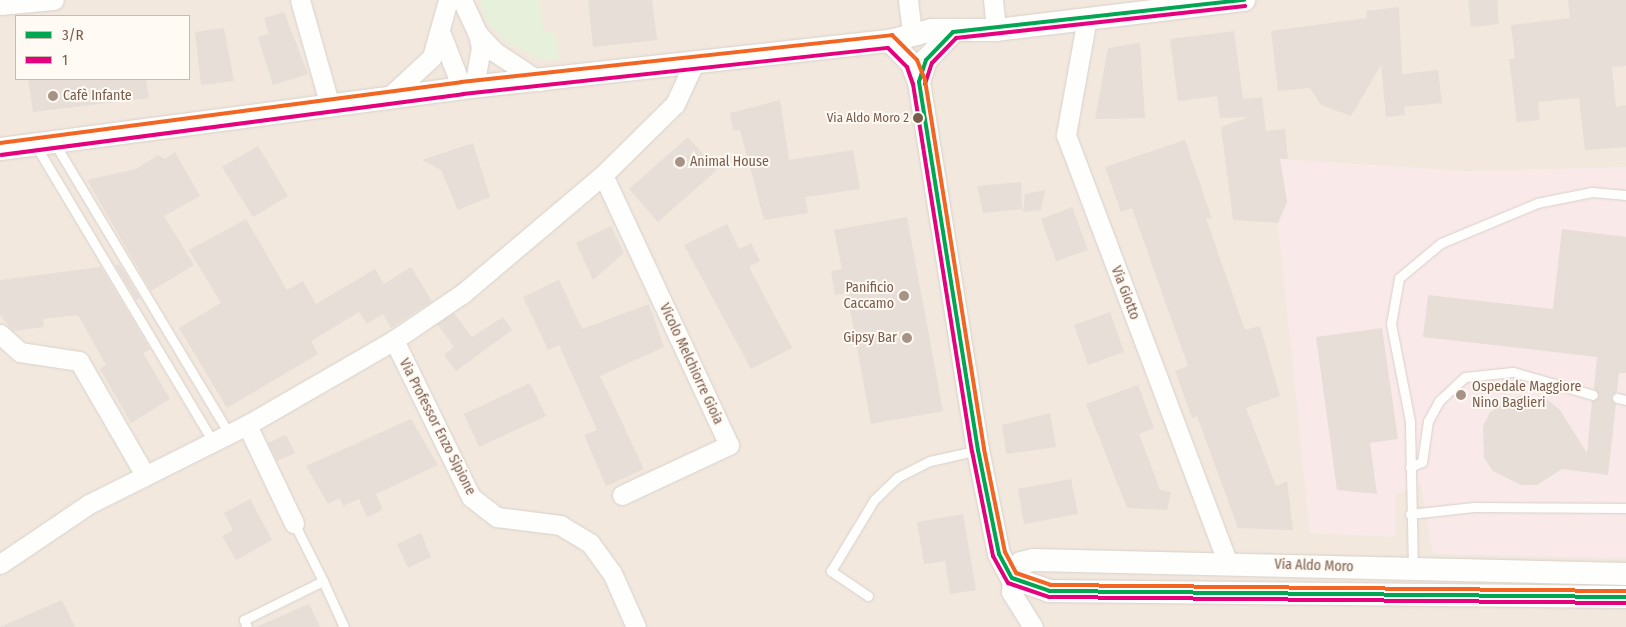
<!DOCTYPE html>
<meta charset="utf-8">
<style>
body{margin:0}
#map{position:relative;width:1626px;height:627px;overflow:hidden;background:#f9f5f0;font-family:"Fira Sans Condensed",sans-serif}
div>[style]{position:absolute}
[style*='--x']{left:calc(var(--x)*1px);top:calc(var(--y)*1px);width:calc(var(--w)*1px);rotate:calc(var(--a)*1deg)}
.residential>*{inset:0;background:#f2e8de}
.medical>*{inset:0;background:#fae9e9}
.green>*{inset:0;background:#e7f0db}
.building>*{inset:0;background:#e6ded7}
.roads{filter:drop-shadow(0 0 1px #d7d1cb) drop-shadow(0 0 1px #d7d1cb)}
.service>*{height:9px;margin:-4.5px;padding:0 4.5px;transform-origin:4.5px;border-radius:4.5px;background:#fefefd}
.minor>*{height:19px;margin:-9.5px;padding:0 9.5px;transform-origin:9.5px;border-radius:9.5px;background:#fefefd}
.tertiary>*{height:22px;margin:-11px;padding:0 11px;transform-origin:11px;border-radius:11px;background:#fefefd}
.bus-1>*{height:4px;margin:-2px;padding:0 2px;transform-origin:2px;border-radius:2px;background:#00a651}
.bus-2>*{height:4px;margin:-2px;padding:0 2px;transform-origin:2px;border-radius:2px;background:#e5007d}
.bus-3>*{height:4px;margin:-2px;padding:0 2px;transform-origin:2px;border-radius:2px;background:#f26522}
.dots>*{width:14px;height:14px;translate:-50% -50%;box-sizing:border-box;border:2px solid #fffaf3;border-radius:50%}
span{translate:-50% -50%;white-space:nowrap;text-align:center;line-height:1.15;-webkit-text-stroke:4px #fffaf3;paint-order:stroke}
.bus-label{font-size:13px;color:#7a5c4d}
.right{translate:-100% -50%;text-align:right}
.poi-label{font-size:14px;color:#7a5c4d}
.left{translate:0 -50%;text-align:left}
.street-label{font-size:14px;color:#7a5c4d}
.legend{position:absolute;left:15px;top:15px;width:175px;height:65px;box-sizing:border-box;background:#fffaf3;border:1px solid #cabbb1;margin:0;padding:6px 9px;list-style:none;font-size:15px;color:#7a5c4d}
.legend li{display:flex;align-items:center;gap:10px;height:25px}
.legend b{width:25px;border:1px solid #cabbb1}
</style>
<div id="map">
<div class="residential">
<i style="clip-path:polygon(evenodd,0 0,1626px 0,1626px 627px,0 627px,0 0,16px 16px,189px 16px,189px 79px,16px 79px,16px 16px)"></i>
</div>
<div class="medical">
<i style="clip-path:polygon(1280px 159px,1468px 171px,1626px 167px,1626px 558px,1433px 554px,1421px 484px,1395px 495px,1395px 537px,1310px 533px,1278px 223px,1287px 202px)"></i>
</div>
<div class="green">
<i style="clip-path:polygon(479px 0,539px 0,544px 32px,555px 31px,559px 59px,541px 59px,505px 41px,487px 22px)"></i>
</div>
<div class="building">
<i style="clip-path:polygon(588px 0,652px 0,657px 40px,593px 47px)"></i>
<i style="clip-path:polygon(1468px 0,1497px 0,1499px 24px,1471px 27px)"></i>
<i style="clip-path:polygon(1568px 0,1626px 0,1626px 66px,1612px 67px,1616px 107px,1626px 105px,1626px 147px,1585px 150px,1579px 98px,1538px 102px,1540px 120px,1517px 122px,1509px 59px,1515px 58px,1511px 25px,1570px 18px)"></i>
<i style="clip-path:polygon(1399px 7px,1402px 74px,1438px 70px,1442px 103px,1404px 107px,1405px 115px,1386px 117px,1381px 65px,1351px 116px,1321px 105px,1310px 88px,1278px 91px,1271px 31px,1367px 18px,1366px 11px)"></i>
<i style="clip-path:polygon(284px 12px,308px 74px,273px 85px,258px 37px,269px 34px,264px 18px)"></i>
<i style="clip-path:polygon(224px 28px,234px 81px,201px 85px,195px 32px)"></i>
<i style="clip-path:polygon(1234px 31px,1243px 99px,1262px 97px,1266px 131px,1285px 129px,1288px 159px,1280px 159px,1287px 202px,1278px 223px,1233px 220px,1221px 127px,1249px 117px,1220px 118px,1217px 96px,1178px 101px,1170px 39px)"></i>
<i style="clip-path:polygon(1140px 43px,1145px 118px,1095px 119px,1108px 48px)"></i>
<i style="clip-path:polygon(28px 79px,146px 79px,149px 98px,33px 112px)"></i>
<i style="clip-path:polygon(780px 100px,789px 160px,853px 150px,860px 189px,805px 197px,808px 213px,764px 220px,740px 130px,733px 131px,730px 113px)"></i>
<i style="clip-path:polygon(688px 137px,717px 170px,658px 222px,629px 189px)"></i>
<i style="clip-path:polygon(1185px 140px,1212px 219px,1206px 218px,1245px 330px,1260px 326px,1280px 396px,1246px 408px,1276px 486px,1287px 481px,1293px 530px,1238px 528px,1197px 416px,1192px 418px,1175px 371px,1188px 366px,1132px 208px,1121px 212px,1105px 167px)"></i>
<i style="clip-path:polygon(473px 143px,490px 197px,458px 210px,441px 170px,422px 160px)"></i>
<i style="clip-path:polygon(258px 146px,288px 196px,253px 217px,222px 167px)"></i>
<i style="clip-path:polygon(175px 152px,200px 196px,164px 216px,194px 265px,151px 291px,87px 180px,136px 169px,158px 155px,165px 159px)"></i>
<i style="clip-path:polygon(1021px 182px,1022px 209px,983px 213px,977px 186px)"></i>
<i style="clip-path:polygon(1045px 190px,1041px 210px,1023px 212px,1025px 194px)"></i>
<i style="clip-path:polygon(1072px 207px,1088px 250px,1056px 261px,1041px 219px)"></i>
<i style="clip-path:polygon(907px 217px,943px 411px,871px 424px,847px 293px,835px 295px,831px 271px,842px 269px,834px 230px)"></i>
<i style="clip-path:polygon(246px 219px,287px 290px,303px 281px,316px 304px,375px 269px,384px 284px,411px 267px,432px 301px,391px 328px,383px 314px,367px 324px,359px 312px,311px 341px,318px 354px,227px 408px,179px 328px,221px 303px,189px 250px)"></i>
<i style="clip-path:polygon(727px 224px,739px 249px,751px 243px,760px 261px,749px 267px,792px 348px,751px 369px,684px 245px)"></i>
<i style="clip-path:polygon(611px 226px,624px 253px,593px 280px,576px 243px)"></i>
<i style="clip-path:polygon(1562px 229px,1626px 237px,1626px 373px,1619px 373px,1617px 392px,1611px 397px,1616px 404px,1608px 475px,1562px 469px,1537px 485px,1521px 485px,1493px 471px,1484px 458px,1483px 426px,1490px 412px,1517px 396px,1548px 400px,1560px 410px,1587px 453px,1592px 401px,1599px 396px,1594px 389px,1597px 357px,1423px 337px,1428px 295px,1553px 309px)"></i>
<i style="clip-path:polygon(115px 265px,120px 265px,140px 298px,136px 300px)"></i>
<i style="clip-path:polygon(101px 267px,150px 349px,143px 353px,170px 399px,131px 423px,100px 369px,106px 365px,78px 315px,43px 319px,44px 327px,13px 331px,0 315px,0 280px)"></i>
<i style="clip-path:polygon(559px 280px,582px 329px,649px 304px,664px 347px,600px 376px,644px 469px,606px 486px,584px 435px,597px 430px,559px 345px,548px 350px,523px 297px)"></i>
<i style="clip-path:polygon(1110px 312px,1124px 352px,1088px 365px,1074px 325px)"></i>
<i style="clip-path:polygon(454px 313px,472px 337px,503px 317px,512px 330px,456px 371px,444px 355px,454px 347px,437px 324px)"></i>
<i style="clip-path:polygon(1382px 328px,1398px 439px,1370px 443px,1377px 494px,1337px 490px,1316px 337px)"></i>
<i style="clip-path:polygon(530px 383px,546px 416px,479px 447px,464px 414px)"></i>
<i style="clip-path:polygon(1138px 385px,1154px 428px,1139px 434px,1160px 490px,1171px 492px,1167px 510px,1127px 508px,1086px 404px)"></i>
<i style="clip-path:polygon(1050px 413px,1056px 447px,1006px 454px,1002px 425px)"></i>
<i style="clip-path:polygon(411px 419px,438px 465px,376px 494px,383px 510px,367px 517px,359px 499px,343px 506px,340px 498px,328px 504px,306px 466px)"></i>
<i style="clip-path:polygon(286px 435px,295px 453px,277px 461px,268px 443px)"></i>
<i style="clip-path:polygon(1071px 479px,1078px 514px,1024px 524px,1018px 489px)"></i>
<i style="clip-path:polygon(250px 499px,272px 540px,236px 560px,222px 536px,233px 530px,224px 513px)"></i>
<i style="clip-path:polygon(963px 514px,976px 590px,950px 594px,945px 561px,924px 564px,917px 522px)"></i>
<i style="clip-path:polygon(421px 533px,431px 557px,408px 568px,397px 544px)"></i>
<i style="clip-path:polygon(62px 600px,75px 627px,0 627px)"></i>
<i style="clip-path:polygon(309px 604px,320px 627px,256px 627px)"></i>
</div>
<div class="roads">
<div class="service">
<i style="--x:55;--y:144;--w:338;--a:59"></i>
<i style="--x:36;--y:146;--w:345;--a:59.1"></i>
<i style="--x:1617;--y:398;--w:9;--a:13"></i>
<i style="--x:1410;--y:467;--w:13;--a:-23"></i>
<i style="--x:1422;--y:462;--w:41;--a:-81.7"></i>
<i style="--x:1428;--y:421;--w:23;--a:-61"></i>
<i style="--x:1439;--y:401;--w:35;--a:-43"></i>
<i style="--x:1465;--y:377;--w:48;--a:-5.9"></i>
<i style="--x:1513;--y:372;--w:83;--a:16"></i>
<i style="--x:1410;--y:514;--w:64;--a:-6.2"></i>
<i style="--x:1474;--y:507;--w:152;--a:0.4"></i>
<i style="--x:294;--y:523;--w:65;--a:63.4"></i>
<i style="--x:1413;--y:568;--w:147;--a:-91.2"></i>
<i style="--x:1410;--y:421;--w:99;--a:-101.1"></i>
<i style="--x:1391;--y:324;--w:47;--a:-80.1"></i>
<i style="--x:1399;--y:278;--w:55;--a:-39.8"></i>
<i style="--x:1441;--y:243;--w:104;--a:-22.6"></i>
<i style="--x:1537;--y:203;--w:56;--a:-11.3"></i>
<i style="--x:1592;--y:192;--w:34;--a:5"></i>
<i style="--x:868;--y:596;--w:45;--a:-146"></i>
<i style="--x:831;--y:571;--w:83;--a:-58.8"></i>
<i style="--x:874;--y:500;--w:33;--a:-44"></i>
<i style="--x:898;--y:477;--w:36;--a:-27"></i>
<i style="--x:930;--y:461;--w:49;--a:-12.9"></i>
<i style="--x:247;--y:627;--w:8;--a:-113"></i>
<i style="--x:244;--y:620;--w:88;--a:-26.3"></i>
<i style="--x:323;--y:581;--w:51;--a:65.5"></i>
</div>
<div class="minor">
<i style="--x:300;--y:0;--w:110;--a:74.2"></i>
<i style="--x:462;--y:0;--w:38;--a:65"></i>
<i style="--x:478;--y:34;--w:25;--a:47"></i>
<i style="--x:495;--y:52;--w:53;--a:33.4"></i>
<i style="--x:908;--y:0;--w:33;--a:83"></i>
<i style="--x:993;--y:0;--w:30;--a:84"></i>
<i style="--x:0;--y:5;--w:54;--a:-5.3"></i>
<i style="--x:1087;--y:18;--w:119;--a:100.2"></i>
<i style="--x:1066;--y:135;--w:456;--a:69.3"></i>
<i style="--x:441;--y:34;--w:58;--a:68.7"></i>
<i style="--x:474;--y:87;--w:40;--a:-80"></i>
<i style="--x:481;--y:48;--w:14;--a:-102"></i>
<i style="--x:389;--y:97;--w:59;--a:-42.9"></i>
<i style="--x:432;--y:57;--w:59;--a:-74.3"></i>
<i style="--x:603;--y:175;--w:298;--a:65"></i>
<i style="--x:729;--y:445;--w:118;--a:155"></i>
<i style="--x:0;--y:334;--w:27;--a:42"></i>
<i style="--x:20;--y:352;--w:60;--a:8.7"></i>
<i style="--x:79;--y:361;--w:132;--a:59.9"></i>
<i style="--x:394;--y:340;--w:175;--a:63.9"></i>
<i style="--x:471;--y:497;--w:33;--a:38"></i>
<i style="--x:497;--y:517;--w:64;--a:7.2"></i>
<i style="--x:560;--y:525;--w:35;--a:31"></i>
<i style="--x:590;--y:543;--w:37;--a:54"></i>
<i style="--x:612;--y:573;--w:59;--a:66"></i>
<i style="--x:247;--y:425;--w:109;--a:64.4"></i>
<i style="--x:0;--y:564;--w:107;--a:-34"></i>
<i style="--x:89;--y:504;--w:177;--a:-26.6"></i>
<i style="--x:247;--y:425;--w:170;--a:-30"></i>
<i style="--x:394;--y:340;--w:82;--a:-34.1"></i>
<i style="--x:462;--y:294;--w:185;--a:-40.2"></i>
<i style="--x:603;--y:175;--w:101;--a:-44.6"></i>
<i style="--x:675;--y:104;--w:45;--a:-65.1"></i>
<i style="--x:1012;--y:578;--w:14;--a:94"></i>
<i style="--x:1011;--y:592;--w:41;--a:57.8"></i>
</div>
<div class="tertiary">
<i style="--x:890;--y:41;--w:32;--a:46"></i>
<i style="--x:912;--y:64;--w:19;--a:69"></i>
<i style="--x:919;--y:82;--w:373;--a:80.9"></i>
<i style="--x:978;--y:450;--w:106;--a:78.6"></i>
<i style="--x:999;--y:554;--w:27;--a:62"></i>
<i style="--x:1012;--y:578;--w:39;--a:19"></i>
<i style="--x:1049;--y:591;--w:577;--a:0.6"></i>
<i style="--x:919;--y:82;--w:23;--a:-72"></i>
<i style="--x:926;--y:60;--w:39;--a:-46"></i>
<i style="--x:0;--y:149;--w:466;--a:-7.5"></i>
<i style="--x:462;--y:88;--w:431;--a:-6.3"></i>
<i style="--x:890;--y:41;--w:43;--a:-14.7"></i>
<i style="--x:932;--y:30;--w:64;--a:0"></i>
<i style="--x:996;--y:30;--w:250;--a:-6.9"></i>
<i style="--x:1012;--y:578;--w:17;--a:-59"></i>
<i style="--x:1021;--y:563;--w:12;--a:-14"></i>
<i style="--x:1033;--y:560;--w:593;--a:1.35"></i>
</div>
</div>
<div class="bus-1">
<i style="--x:953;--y:32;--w:39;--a:134"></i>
<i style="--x:926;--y:60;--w:23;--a:108"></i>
<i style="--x:919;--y:82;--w:373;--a:80.9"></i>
<i style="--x:978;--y:450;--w:106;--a:78.6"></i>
<i style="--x:999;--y:554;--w:27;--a:62"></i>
<i style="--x:1012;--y:578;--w:39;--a:19"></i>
<i style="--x:1049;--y:591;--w:577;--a:0.6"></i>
<i style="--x:953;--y:32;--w:293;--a:-6.3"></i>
</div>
<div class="bus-2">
<i style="--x:925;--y:84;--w:22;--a:-72"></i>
<i style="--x:932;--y:63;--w:35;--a:-46"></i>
<i style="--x:956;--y:38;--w:291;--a:-6.3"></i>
<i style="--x:1;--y:155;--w:466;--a:-7.5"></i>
<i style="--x:463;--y:94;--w:427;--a:-6.2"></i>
<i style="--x:888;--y:48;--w:27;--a:45"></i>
<i style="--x:907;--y:67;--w:18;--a:71"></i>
<i style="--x:913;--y:84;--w:372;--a:80.9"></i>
<i style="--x:972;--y:451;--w:107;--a:78.7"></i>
<i style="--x:993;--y:556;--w:31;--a:61"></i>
<i style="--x:1008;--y:583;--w:43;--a:18.9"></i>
<i style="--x:1049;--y:597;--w:577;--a:0.6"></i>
</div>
<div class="bus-3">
<i style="--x:0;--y:143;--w:465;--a:-7.5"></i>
<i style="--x:461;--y:82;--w:434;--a:-6.2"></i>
<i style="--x:892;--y:35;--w:35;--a:45"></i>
<i style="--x:917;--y:60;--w:22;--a:68"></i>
<i style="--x:925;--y:80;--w:374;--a:80.9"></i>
<i style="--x:984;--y:449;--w:105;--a:78.5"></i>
<i style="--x:1005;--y:552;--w:24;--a:62"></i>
<i style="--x:1016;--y:573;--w:36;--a:19"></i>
<i style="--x:1050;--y:585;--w:576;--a:0.6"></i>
</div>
<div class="dots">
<i style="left:53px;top:96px;background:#a69286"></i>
<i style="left:918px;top:118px;background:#7a5c4d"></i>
<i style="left:680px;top:162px;background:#a69286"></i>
<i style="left:904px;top:296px;background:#a69286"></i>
<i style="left:907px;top:338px;background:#a69286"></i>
<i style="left:1461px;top:395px;background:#a69286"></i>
</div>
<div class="bus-label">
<span class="right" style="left:909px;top:118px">Via Aldo Moro 2</span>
</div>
<div class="poi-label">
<span class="left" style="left:63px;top:96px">Cafè Infante</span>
<span class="left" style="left:690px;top:162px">Animal House</span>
<span class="right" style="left:894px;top:296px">Panificio<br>Caccamo</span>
<span class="right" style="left:897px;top:338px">Gipsy Bar</span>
<span class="left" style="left:1472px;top:395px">Ospedale Maggiore<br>Nino Baglieri</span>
</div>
<div class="street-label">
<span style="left:1125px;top:293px;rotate:69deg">Via Giotto</span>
<span style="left:691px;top:364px;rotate:65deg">Vicolo Melchiorre Gioia</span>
<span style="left:437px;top:427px;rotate:63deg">Via Professor Enzo Sipione</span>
<span style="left:1314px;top:566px;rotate:2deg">Via Aldo Moro</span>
</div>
<ul class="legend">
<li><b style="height:6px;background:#00a651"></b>3/R</li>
<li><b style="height:6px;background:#e5007d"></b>1</li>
</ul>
</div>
